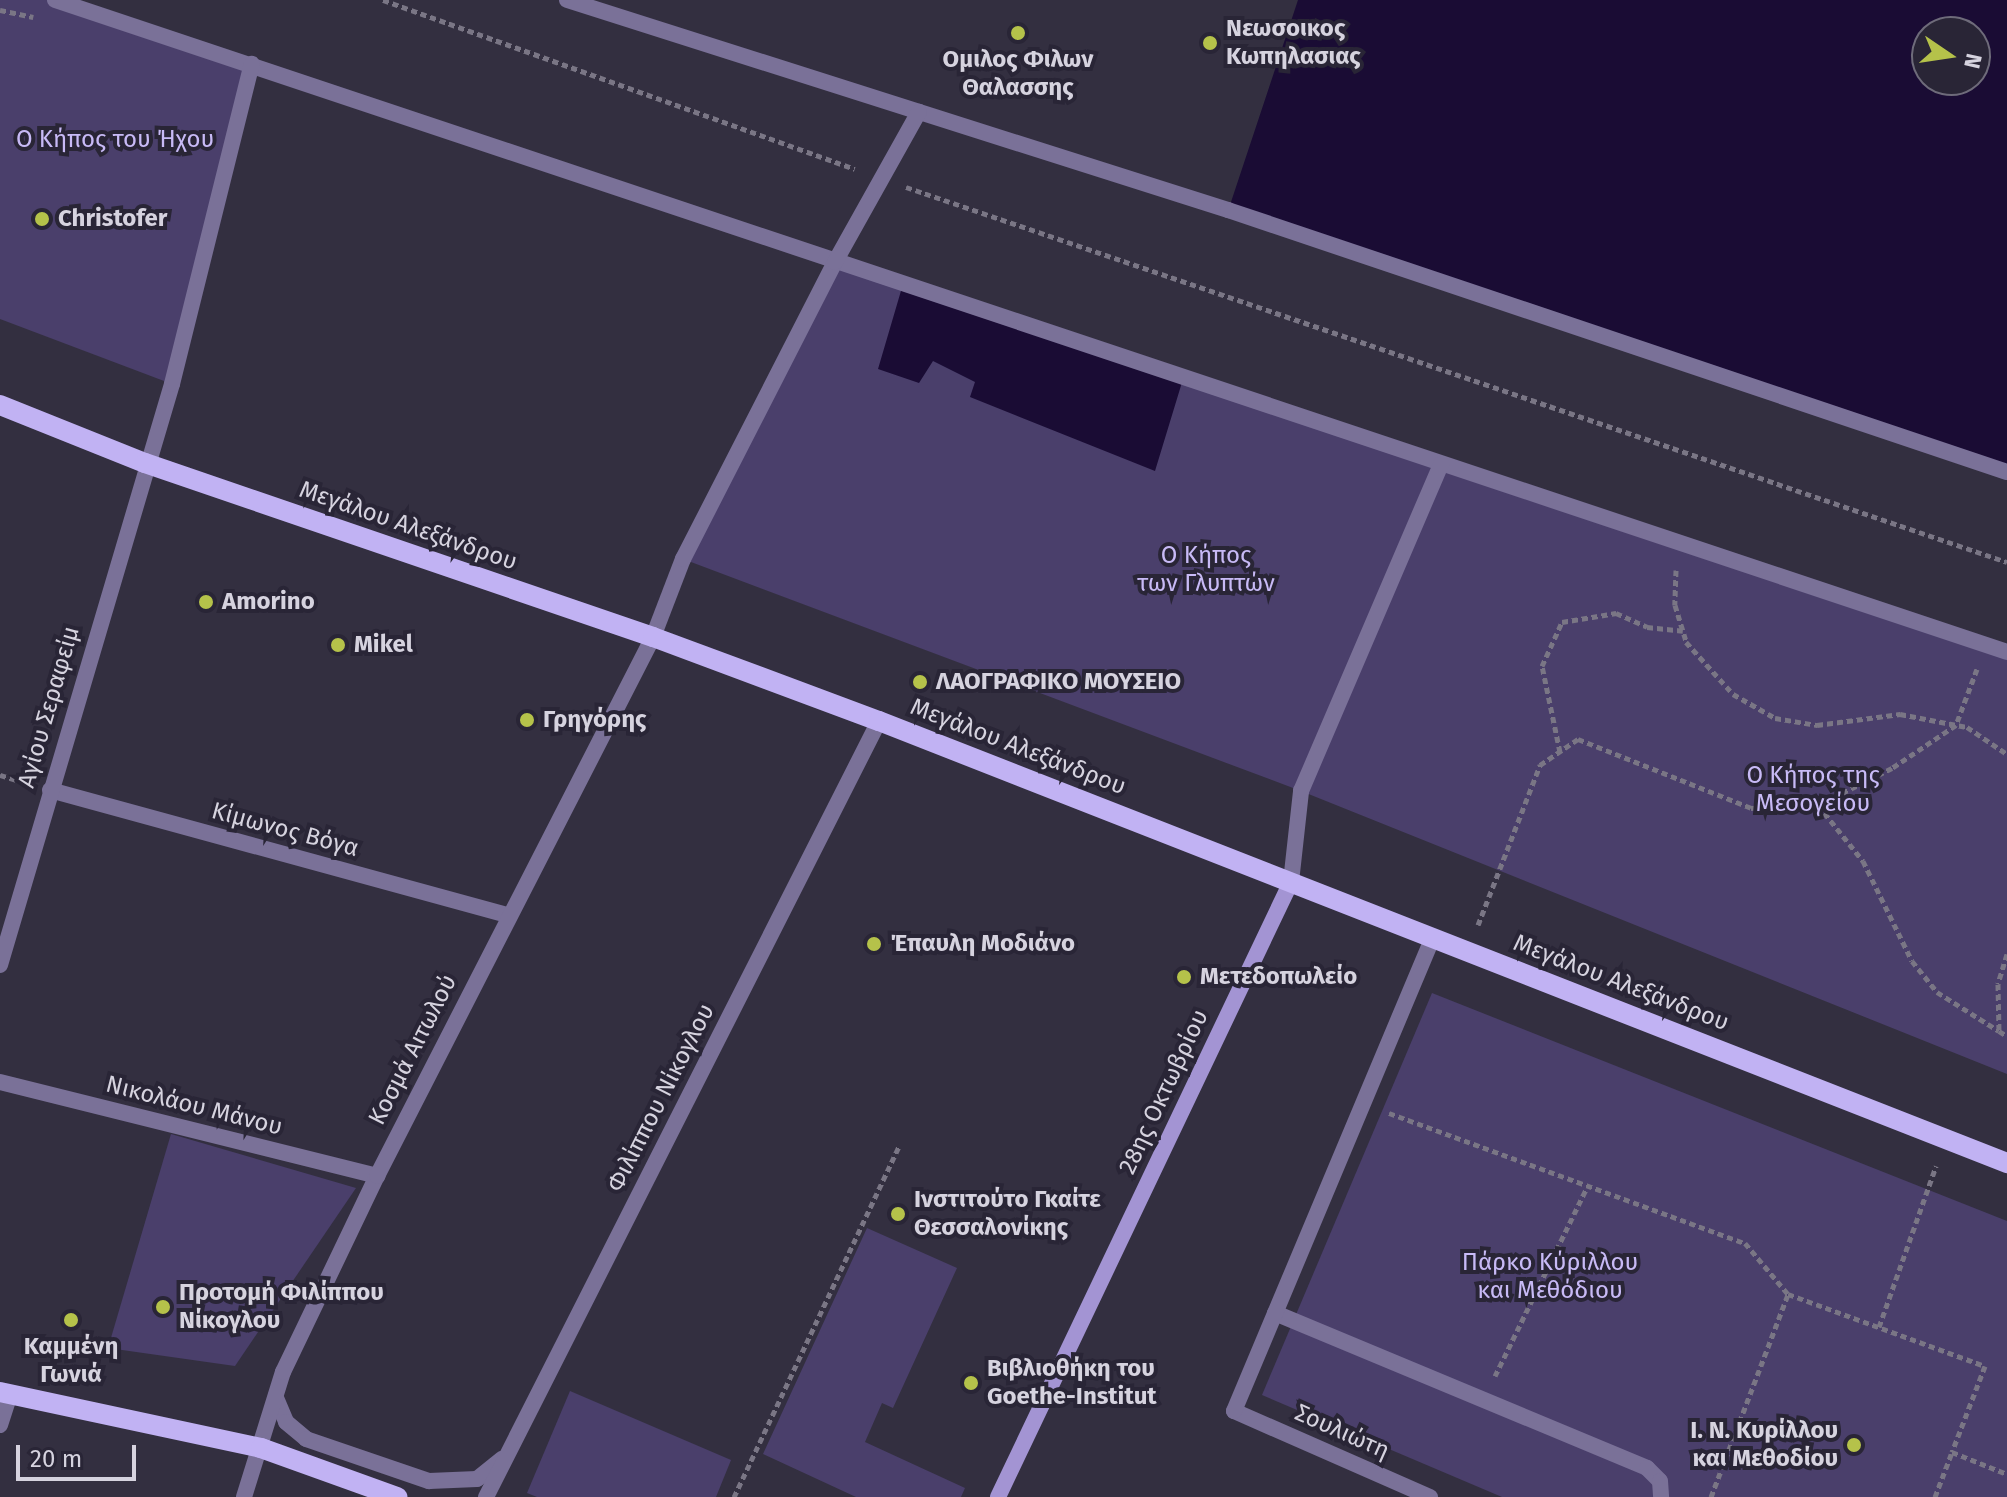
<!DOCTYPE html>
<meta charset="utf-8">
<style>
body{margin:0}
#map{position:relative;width:2007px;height:1497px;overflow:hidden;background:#332f40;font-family:"Fira Sans",sans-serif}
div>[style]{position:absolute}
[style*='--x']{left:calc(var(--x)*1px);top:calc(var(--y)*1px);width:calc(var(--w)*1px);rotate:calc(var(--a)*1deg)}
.green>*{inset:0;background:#4a3f6b}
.water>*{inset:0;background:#1a0c34}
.path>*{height:5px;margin-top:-2.5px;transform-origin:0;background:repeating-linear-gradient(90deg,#7a7685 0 6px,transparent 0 10px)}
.lane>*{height:16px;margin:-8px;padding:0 8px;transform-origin:8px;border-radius:8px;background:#7a7198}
.street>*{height:16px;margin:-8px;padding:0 8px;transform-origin:8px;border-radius:8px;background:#7a7198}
.secondary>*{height:16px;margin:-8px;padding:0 8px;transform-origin:8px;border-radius:8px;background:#a394d3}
.primary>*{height:20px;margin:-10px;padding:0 10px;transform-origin:10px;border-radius:10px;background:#c1b2f3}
.dots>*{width:22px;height:22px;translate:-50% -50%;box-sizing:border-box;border:4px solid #292536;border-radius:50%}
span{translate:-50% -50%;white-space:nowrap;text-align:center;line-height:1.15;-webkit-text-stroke:8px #292536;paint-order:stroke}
.poi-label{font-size:24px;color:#d6d3df;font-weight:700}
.left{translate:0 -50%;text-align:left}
.right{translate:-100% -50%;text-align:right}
.park-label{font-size:24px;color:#c8baf6}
.street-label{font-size:24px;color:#d6d3df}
.north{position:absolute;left:1911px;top:16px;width:80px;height:80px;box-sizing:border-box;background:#292536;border:2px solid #6e6b7a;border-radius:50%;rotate:103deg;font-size:22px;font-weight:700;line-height:32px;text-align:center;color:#d6d3df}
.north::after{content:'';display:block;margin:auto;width:28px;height:36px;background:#b5c24a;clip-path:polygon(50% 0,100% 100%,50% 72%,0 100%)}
.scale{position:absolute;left:16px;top:1445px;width:120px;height:36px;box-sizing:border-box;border:4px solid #d6d3df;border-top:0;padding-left:10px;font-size:24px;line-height:28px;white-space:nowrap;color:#d6d3df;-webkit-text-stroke:6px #292536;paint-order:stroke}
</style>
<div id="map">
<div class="green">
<i style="clip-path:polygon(0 0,55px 0,252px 64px,172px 384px,0 319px)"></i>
<i style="clip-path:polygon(835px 262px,2007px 652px,2007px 1074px,1301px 791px,683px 559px)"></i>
<i style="clip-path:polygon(1432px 993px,2007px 1221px,2007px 1497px,1502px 1497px,1262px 1395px)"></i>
<i style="clip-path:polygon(171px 1134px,356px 1188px,235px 1366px,108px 1348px)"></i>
<i style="clip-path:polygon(867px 1228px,957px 1268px,893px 1408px,882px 1403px,865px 1442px,965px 1488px,961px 1497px,856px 1497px,763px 1454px)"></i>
<i style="clip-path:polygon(570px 1391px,731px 1460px,716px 1497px,537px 1497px,527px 1493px)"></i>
</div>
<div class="water">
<i style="clip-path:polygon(evenodd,1298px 0,2007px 0,2007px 465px,1230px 205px,1298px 0,1927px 32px,1975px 32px,1975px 80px,1927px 80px,1927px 32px)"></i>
<i style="clip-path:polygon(903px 284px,1183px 379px,1155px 471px,970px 397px,975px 382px,933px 361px,919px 383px,878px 369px)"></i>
</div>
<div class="path">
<i style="--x:383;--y:0;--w:501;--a:19.7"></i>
<i style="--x:0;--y:10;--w:34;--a:12"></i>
<i style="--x:906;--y:187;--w:1163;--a:18.81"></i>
<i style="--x:1676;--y:570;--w:35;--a:92"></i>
<i style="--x:1675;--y:605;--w:39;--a:73"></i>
<i style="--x:1686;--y:642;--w:70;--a:47.9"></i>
<i style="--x:1733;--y:694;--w:48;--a:29.7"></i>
<i style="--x:1775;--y:718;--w:43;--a:9.5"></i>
<i style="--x:1817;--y:725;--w:84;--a:-7.5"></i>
<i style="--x:1900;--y:714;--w:68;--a:11"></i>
<i style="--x:1967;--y:727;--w:48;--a:34"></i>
<i style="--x:1977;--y:669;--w:60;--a:110.6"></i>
<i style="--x:1956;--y:725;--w:77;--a:146.1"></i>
<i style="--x:1892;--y:768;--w:83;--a:153.4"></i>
<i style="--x:1818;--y:805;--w:72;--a:51.2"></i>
<i style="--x:1863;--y:861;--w:111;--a:63.9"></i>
<i style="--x:1912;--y:961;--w:40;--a:51"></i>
<i style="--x:1937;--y:992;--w:73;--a:32.2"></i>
<i style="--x:1560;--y:752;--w:88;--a:-101.8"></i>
<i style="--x:1542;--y:666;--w:48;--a:-65.6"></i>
<i style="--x:1562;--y:622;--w:55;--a:-9.5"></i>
<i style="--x:1616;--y:613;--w:34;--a:24"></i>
<i style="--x:1647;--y:627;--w:36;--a:6"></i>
<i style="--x:0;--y:775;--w:27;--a:17"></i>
<i style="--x:1478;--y:925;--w:172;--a:-68.8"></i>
<i style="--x:1540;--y:765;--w:46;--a:-34.4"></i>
<i style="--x:1578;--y:739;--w:186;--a:21.7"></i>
<i style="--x:1751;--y:808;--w:67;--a:-2.6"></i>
<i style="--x:2007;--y:954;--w:31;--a:107"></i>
<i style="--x:1998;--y:984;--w:47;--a:88.8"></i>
<i style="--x:1999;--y:1031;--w:9;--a:32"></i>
<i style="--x:1389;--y:1113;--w:379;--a:20.1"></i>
<i style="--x:1745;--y:1243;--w:67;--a:49.9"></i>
<i style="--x:1788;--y:1294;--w:210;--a:20.1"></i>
<i style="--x:1985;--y:1366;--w:92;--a:111"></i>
<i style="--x:1952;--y:1452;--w:59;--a:21.8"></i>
<i style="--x:1879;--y:1327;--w:171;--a:-70.5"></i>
<i style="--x:1495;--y:1376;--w:210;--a:-64"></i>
<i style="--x:734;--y:1497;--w:389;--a:-64.8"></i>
<i style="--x:1711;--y:1497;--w:217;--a:-69.2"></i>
<i style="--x:1935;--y:1497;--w:48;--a:-69.3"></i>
</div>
<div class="lane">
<i style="--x:1275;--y:1313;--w:403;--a:22.6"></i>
<i style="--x:1647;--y:1468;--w:18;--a:45"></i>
<i style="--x:1660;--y:1481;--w:16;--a:86"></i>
</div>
<div class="street">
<i style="--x:55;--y:0;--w:2058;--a:18.47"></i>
<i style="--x:567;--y:0;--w:694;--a:17.63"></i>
<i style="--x:1228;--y:210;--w:822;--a:18.59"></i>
<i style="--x:50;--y:790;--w:475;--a:15.3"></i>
<i style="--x:1291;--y:882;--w:92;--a:-83.7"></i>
<i style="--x:1301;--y:791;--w:356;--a:-66.8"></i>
<i style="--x:0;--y:965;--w:606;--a:-73.51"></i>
<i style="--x:172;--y:384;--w:330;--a:-76"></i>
<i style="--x:0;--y:1082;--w:389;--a:14"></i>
<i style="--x:276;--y:1398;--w:26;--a:67"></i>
<i style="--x:286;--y:1422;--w:26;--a:40"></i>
<i style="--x:306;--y:1439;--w:130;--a:18.9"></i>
<i style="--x:429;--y:1481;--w:48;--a:-2.4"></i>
<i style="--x:477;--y:1479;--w:32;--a:-39"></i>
<i style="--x:0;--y:1425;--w:33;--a:-72"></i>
<i style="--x:244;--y:1497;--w:131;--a:-72.7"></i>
<i style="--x:283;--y:1372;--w:217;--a:-64.4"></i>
<i style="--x:377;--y:1176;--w:606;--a:-62.88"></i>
<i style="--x:653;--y:637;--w:84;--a:-69"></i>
<i style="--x:683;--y:559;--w:334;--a:-62.9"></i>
<i style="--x:835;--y:262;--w:172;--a:-60.8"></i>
<i style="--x:486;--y:1497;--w:870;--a:-63.14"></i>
<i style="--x:1430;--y:1497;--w:214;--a:-156.3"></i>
<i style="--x:1234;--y:1411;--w:514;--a:-67.23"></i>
</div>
<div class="secondary">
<i style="--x:998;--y:1497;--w:681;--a:-64.53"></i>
</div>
<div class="primary">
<i style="--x:0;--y:405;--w:156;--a:21.8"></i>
<i style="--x:145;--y:463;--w:537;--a:18.91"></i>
<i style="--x:653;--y:637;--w:241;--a:20.4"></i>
<i style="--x:879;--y:721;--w:1212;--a:21.4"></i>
<i style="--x:0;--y:1392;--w:267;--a:12.1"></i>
<i style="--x:261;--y:1448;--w:145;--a:19.8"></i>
</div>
<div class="dots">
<i style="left:1018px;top:33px;background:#b5c24a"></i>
<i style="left:1210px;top:43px;background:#b5c24a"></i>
<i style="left:42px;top:219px;background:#b5c24a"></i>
<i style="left:206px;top:602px;background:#b5c24a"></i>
<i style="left:338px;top:645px;background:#b5c24a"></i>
<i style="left:920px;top:682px;background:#b5c24a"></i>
<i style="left:527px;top:720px;background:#b5c24a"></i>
<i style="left:874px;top:944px;background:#b5c24a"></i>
<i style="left:1184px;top:977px;background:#b5c24a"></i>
<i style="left:898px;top:1214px;background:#b5c24a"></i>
<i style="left:163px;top:1307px;background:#b5c24a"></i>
<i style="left:71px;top:1320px;background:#b5c24a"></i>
<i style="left:971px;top:1383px;background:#b5c24a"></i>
<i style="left:1854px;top:1445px;background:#b5c24a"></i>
</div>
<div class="poi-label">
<span class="left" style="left:1226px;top:43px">Νεωσοικος<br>Κωπηλασιας</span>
<span style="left:1018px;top:74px">Ομιλος Φιλων<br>Θαλασσης</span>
<span class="left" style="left:58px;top:219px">Christofer</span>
<span class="left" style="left:222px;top:602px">Amorino</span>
<span class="left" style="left:354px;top:645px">Mikel</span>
<span class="left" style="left:936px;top:682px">ΛΑΟΓΡΑΦΙΚΟ ΜΟΥΣΕΙΟ</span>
<span class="left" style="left:543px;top:720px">Γρηγόρης</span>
<span class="left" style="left:890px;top:944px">Έπαυλη Μοδιάνο</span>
<span class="left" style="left:1200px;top:977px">Μετεδοπωλείο</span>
<span class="left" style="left:914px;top:1214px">Ινστιτούτο Γκαίτε<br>Θεσσαλονίκης</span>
<span class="left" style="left:179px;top:1307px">Προτομή Φιλίππου<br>Νίκογλου</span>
<span style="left:71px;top:1361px">Καμμένη<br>Γωνιά</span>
<span class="left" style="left:987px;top:1383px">Βιβλιοθήκη του<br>Goethe-Institut</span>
<span class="right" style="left:1838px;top:1445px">Ι. Ν. Κυρίλλου<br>και Μεθοδίου</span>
</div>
<div class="park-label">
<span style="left:115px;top:140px">Ο Κήπος του Ήχου</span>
<span style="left:1206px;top:570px">Ο Κήπος<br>των Γλυπτών</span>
<span style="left:1813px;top:790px">Ο Κήπος της<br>Μεσογείου</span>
<span style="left:1550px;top:1277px">Πάρκο Κύριλλου<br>και Μεθόδιου</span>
</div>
<div class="street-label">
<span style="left:408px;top:526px;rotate:19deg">Μεγάλου Αλεξάνδρου</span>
<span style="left:49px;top:707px;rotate:-74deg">Αγίου Σεραφείμ</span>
<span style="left:1018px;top:747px;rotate:21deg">Μεγάλου Αλεξάνδρου</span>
<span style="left:285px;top:830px;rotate:15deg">Κίμωνος Βόγα</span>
<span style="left:1621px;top:983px;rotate:21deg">Μεγάλου Αλεξάνδρου</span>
<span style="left:413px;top:1050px;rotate:-63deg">Κοσμά Αιτωλού</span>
<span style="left:1164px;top:1092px;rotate:-65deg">28ης Οκτωβρίου</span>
<span style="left:661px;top:1098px;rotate:-63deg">Φιλίππου Νίκογλου</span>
<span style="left:194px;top:1106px;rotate:14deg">Νικολάου Μάνου</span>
<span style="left:1342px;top:1432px;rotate:24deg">Σουλιώτη</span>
</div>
<div class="north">N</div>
<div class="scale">20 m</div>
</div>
